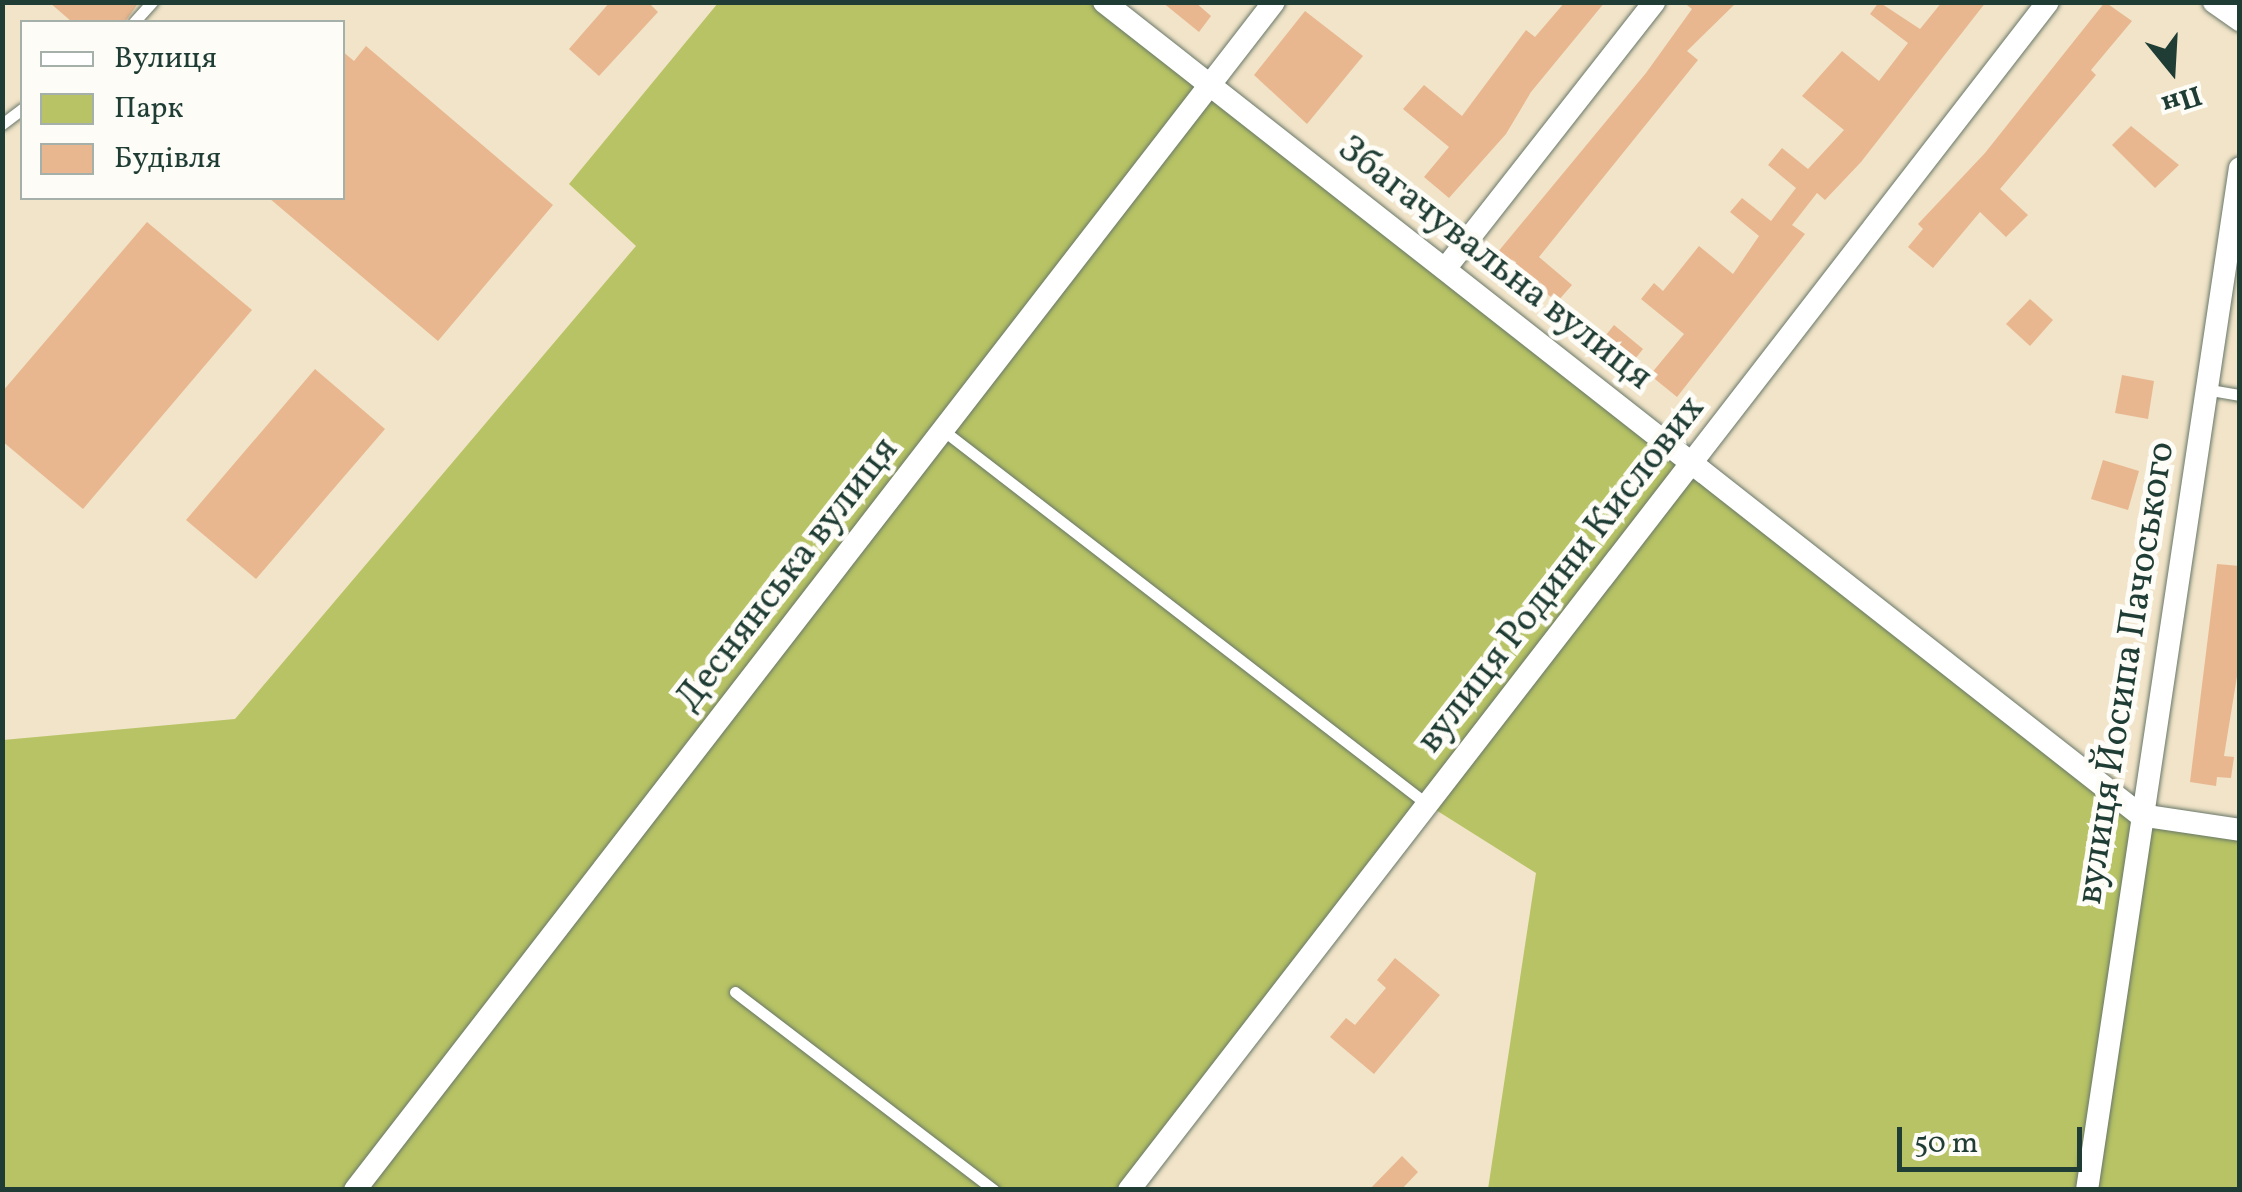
<!DOCTYPE html>
<meta charset="utf-8">
<style>
body{margin:0}
#map{position:relative;width:2242px;height:1192px;overflow:hidden;background:#f1e4c8;font-family:Vollkorn,serif}
div>[style]{position:absolute}
[style*='--x']{left:calc(var(--x)*1px);top:calc(var(--y)*1px);width:calc(var(--w)*1px);rotate:calc(var(--a)*1deg)}
.green>*{inset:0;background:#b7c364}
.building>*{inset:0;background:#e8b790}
.roads{filter:drop-shadow(0 0 2px #687768) drop-shadow(0 0 2px #687768)}
.lane>*{height:11px;margin:-5.5px;padding:0 5.5px;transform-origin:5.5px;border-radius:5.5px;background:#fff}
.street>*{height:22px;margin:-11px;padding:0 11px;transform-origin:11px;border-radius:11px;background:#fff}
span{translate:-50% -50%;white-space:nowrap;text-align:center;line-height:1.15;-webkit-text-stroke:10px #fdfcf7;paint-order:stroke}
.street-label{font-size:38px;color:#1f3d34}
.frame{position:absolute;inset:0;border:5px solid #1f3d34;pointer-events:none}
.legend{position:absolute;left:20px;top:20px;width:325px;height:180px;box-sizing:border-box;background:#fdfcf7;border:2px solid #a4b0a9;margin:0;padding:12px 18px;list-style:none;font-size:30px;color:#1f3d34}
.legend li{display:flex;align-items:center;gap:20px;height:50px}
.legend b{width:50px;border:2px solid #a4b0a9}
.north{position:absolute;left:2122px;top:20px;width:100px;height:100px;-webkit-text-stroke:8px #fdfcf7;paint-order:stroke;rotate:162deg;font-size:28px;font-weight:700;line-height:40px;text-align:center;color:#1f3d34}
.north::after{content:'';display:block;margin:auto;width:35px;height:45px;background:#1f3d34;clip-path:polygon(50% 0,100% 100%,50% 72%,0 100%)}
.scale{position:absolute;left:1897px;top:1127px;width:185px;height:45px;box-sizing:border-box;border:5px solid #1f3d34;border-top:0;padding-left:12px;font-size:30px;line-height:35px;white-space:nowrap;color:#1f3d34;-webkit-text-stroke:8px #fdfcf7;paint-order:stroke}
</style>
<div id="map">
<div class="green">
<i style="clip-path:polygon(718px 3px,1104px 3px,2140px 815px,2239px 830px,2239px 1189px,1488px 1189px,1536px 873px,1428px 805px,1129px 1189px,3px 1190px,3px 740px,235px 719px,636px 246px,569px 184px)"></i>
</div>
<div class="building">
<i style="clip-path:polygon(49px 2px,139px 2px,125px 22px,72px 22px)"></i>
<i style="clip-path:polygon(610px 2px,648px 2px,658px 12px,599px 76px,569px 49px)"></i>
<i style="clip-path:polygon(1162px 2px,1195px 2px,1211px 16px,1199px 32px)"></i>
<i style="clip-path:polygon(1565px 2px,1605px 2px,1531px 92px,1506px 134px,1449px 198px,1424px 177px,1449px 147px,1403px 109px,1424px 85px,1462px 116px,1526px 30px,1535px 37px)"></i>
<i style="clip-path:polygon(1683px 2px,1737px 2px,1687px 51px,1698px 60px,1539px 257px,1572px 285px,1557px 302px,1497px 253px,1646px 73px,1692px 9px)"></i>
<i style="clip-path:polygon(1879px 2px,1920px 29px,1942px 2px,1986px 2px,1861px 162px,1825px 200px,1817px 193px,1792px 225px,1805px 234px,1677px 397px,1650px 375px,1684px 334px,1641px 299px,1654px 283px,1663px 291px,1699px 246px,1733px 274px,1759px 236px,1730px 212px,1742px 198px,1771px 221px,1796px 188px,1768px 165px,1782px 148px,1808px 169px,1844px 130px,1802px 96px,1842px 51px,1879px 81px,1908px 43px,1870px 14px)"></i>
<i style="clip-path:polygon(2105px 2px,2132px 21px,2091px 70px,2096px 75px,2000px 189px,2028px 215px,2006px 237px,1980px 212px,1933px 268px,1908px 247px,1923px 229px,1918px 224px,1985px 153px)"></i>
<i style="clip-path:polygon(1305px 11px,1363px 56px,1307px 124px,1254px 75px)"></i>
<i style="clip-path:polygon(366px 46px,553px 205px,438px 341px,269px 198px,342px 198px,342px 51px,354px 61px)"></i>
<i style="clip-path:polygon(2131px 126px,2179px 165px,2155px 188px,2112px 145px)"></i>
<i style="clip-path:polygon(147px 222px,252px 310px,83px 509px,2px 441px,2px 392px)"></i>
<i style="clip-path:polygon(2030px 299px,2053px 320px,2030px 346px,2006px 324px)"></i>
<i style="clip-path:polygon(1614px 325px,1643px 349px,1627px 369px,1598px 345px)"></i>
<i style="clip-path:polygon(315px 369px,385px 429px,256px 579px,186px 520px)"></i>
<i style="clip-path:polygon(2122px 375px,2154px 381px,2148px 419px,2115px 413px)"></i>
<i style="clip-path:polygon(2103px 460px,2139px 471px,2128px 510px,2091px 499px)"></i>
<i style="clip-path:polygon(2217px 564px,2240px 566px,2240px 658px,2224px 756px,2234px 757px,2231px 778px,2217px 777px,2216px 786px,2190px 782px)"></i>
<i style="clip-path:polygon(1395px 958px,1440px 995px,1374px 1074px,1330px 1037px,1346px 1018px,1355px 1025px,1386px 988px,1377px 980px)"></i>
<i style="clip-path:polygon(1402px 1156px,1418px 1172px,1401px 1190px,1369px 1190px)"></i>
</div>
<div class="roads">
<div class="lane">
<i style="--x:134;--y:22;--w:27;--a:-48"></i>
<i style="--x:2;--y:124;--w:25;--a:-37"></i>
<i style="--x:2205;--y:389;--w:36;--a:10"></i>
<i style="--x:944;--y:431;--w:612;--a:37.69"></i>
<i style="--x:735;--y:992;--w:326;--a:37.4"></i>
</div>
<div class="street">
<i style="--x:1104;--y:2;--w:1317;--a:38.12"></i>
<i style="--x:2140;--y:815;--w:101;--a:8.5"></i>
<i style="--x:2214;--y:2;--w:32;--a:35"></i>
<i style="--x:1445;--y:269;--w:339;--a:-51.9"></i>
<i style="--x:355;--y:1190;--w:1502;--a:-52.28"></i>
<i style="--x:1129;--y:1190;--w:1502;--a:-52.28"></i>
<i style="--x:2087;--y:1190;--w:1033;--a:-81.49"></i>
</div>
</div>
<div class="street-label">
<span style="left:1494px;top:264px;rotate:38deg">Збагачувальна вулиця</span>
<span style="left:788px;top:575px;rotate:-52deg">Деснянська вулиця</span>
<span style="left:1562px;top:575px;rotate:-52deg">вулиця Родини Кислових</span>
<span style="left:2127px;top:673px;rotate:-81deg">вулиця Йосипа Пачоського</span>
</div>
<div class="frame"></div>
<ul class="legend">
<li><b style="height:12px;background:#fff"></b>Вулиця</li>
<li><b style="height:28px;background:#b7c364"></b>Парк</li>
<li><b style="height:28px;background:#e8b790"></b>Будівля</li>
</ul>
<div class="north">Пн</div>
<div class="scale">50 m</div>
</div>
